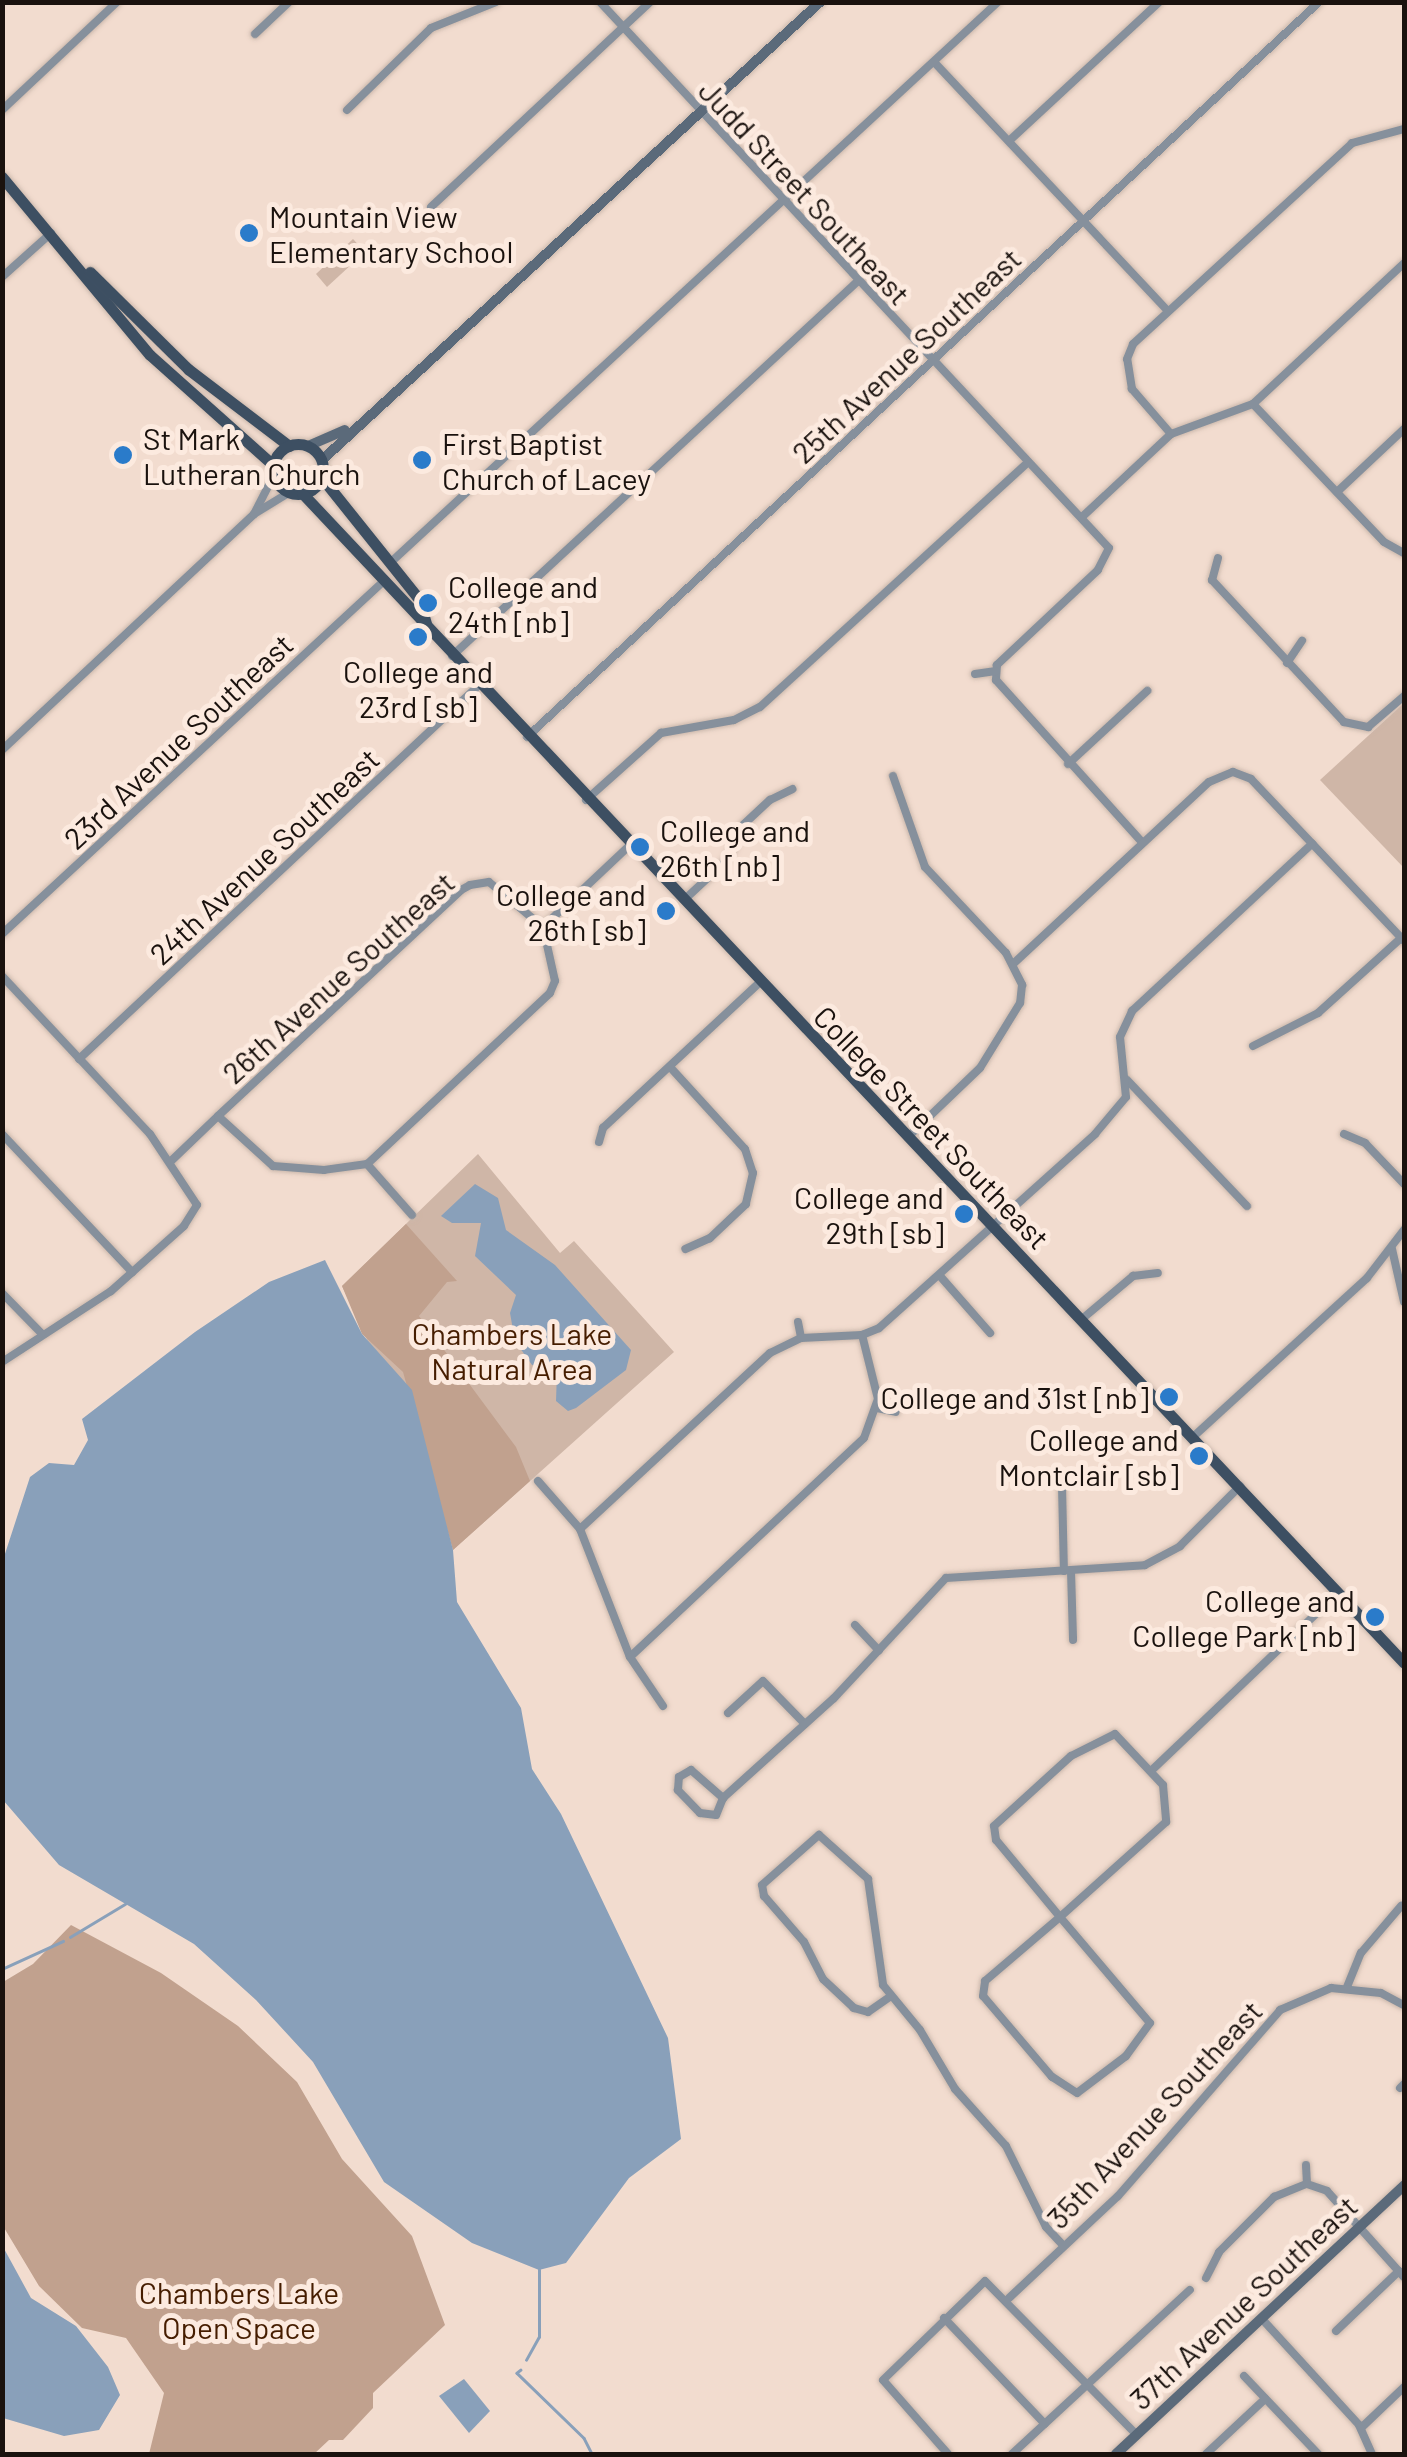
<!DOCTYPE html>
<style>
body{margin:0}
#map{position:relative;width:1407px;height:2457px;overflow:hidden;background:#f2dccf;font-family:Barlow,sans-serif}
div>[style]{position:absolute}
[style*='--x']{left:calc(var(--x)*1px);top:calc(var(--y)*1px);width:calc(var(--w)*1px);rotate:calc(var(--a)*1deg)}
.green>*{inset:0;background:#cfb6a7}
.forest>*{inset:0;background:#c1a18e}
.water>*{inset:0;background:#89a0ba}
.stream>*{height:2.5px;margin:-1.25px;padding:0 1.25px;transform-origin:1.25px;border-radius:1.25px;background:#89a0ba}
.roads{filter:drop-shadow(0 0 2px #cbb8ac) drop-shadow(0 0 2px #cbb8ac)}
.street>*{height:8px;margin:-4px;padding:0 4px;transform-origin:4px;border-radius:4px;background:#86909c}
.secondary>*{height:10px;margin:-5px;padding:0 5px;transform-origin:5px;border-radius:5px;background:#5b6a7a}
.primary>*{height:11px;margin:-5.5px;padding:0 5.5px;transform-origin:5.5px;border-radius:5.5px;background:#3d4f62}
.primary>.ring{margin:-5.5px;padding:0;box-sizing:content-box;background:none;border:11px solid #3d4f62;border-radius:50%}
.dots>*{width:28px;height:28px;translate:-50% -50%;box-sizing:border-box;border:5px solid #fceadf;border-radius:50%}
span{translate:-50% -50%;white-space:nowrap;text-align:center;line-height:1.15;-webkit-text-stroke:10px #fceadf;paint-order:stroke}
.street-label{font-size:30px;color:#1a120e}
.poi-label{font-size:30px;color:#1a120e}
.left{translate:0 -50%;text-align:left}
.right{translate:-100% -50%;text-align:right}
.park-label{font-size:30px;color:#461d00}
.frame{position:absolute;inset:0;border:5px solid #1a120e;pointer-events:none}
</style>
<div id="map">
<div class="green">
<i style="clip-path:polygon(353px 239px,365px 252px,327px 287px,316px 274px)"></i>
<i style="clip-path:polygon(1404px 703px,1404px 868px,1320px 780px)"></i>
<i style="clip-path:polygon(478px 1154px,560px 1253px,574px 1241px,674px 1352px,453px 1550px,435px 1486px,342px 1286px)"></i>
</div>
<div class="forest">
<i style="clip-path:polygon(406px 1224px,457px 1281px,447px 1282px,419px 1316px,516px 1447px,530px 1481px,453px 1550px,403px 1372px,362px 1334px,342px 1286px)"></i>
<i style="clip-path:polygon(71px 1925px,161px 1973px,238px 2026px,297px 2082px,342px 2159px,412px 2236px,445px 2325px,373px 2393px,373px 2408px,343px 2440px,329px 2440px,314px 2454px,149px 2454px,164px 2393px,126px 2338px,82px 2328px,39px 2286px,3px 2226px,3px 1982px,33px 1964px)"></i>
</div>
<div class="water">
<i style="clip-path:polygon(475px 1184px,498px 1198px,506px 1230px,555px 1265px,631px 1350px,626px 1370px,576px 1408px,568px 1411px,556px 1401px,557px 1371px,532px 1365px,515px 1341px,510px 1313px,516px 1295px,475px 1256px,481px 1223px,452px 1223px,441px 1216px)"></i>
<i style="clip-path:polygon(325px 1260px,362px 1334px,412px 1390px,453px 1550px,457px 1602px,521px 1708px,532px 1769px,561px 1814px,668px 2038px,681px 2139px,629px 2178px,566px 2263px,539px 2270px,472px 2243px,384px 2182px,313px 2062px,256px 2000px,194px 1944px,59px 1865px,3px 1800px,3px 1560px,30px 1477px,49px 1463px,74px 1465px,88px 1440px,82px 1419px,195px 1332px,269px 1282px)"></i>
<i style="clip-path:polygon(2px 2245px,31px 2298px,76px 2326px,108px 2367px,120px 2395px,99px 2430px,64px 2436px,3px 2418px)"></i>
<i style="clip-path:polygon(464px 2379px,490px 2411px,469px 2433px,439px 2396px)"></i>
</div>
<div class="stream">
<i style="--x:70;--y:1937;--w:64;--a:-31"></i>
<i style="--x:2;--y:1969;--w:67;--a:-24.7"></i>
<i style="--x:526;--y:2360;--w:26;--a:-61"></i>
<i style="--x:539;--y:2337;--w:67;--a:-90"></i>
<i style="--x:521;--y:2370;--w:5;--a:143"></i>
<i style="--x:517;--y:2373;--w:93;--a:44.1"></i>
<i style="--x:584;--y:2438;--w:18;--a:63"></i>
</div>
<div class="roads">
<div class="street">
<i style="--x:600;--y:2;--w:746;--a:47.01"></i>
<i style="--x:1109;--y:548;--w:25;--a:117"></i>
<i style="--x:1098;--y:570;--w:139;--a:136.8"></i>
<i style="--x:997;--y:665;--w:15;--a:94"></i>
<i style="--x:996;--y:680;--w:219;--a:48"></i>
<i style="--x:255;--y:34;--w:47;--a:-43.3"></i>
<i style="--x:935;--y:63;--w:339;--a:46.8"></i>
<i style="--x:2;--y:110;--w:158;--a:-43.2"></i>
<i style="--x:347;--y:110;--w:117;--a:-44.3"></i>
<i style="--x:431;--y:28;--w:70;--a:-21.8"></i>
<i style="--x:1009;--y:141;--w:205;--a:-42.8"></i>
<i style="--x:431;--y:207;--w:300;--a:-43.1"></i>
<i style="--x:2;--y:277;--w:66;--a:-41.9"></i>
<i style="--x:1253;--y:404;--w:190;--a:46.5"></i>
<i style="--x:1384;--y:542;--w:23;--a:29"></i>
<i style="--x:1171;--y:434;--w:60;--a:-130.9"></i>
<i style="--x:1132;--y:389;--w:30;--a:-99"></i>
<i style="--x:1127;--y:359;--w:16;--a:-68"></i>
<i style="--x:1133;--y:344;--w:297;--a:-42.5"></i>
<i style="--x:1352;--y:143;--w:54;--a:-15.1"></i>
<i style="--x:1337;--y:492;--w:92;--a:-43.2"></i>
<i style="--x:254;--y:514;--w:44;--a:-62.9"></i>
<i style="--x:1082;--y:517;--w:122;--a:-43"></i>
<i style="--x:1171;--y:434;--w:87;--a:-20.1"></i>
<i style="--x:1253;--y:404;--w:207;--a:-43"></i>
<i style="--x:1218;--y:558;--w:23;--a:105"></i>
<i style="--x:1212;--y:580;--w:194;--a:47.1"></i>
<i style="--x:1344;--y:722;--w:25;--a:12"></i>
<i style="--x:1368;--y:727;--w:48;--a:-40.7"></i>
<i style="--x:390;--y:563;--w:827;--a:-42.7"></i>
<i style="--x:452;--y:656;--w:553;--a:-42.73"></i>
<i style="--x:1287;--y:663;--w:27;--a:-56"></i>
<i style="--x:975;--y:674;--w:21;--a:-8"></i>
<i style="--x:527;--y:737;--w:1081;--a:-42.86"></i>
<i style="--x:2;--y:750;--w:345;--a:-43.1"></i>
<i style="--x:254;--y:514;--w:42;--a:-31.4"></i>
<i style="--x:1068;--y:764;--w:108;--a:-42.7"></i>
<i style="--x:893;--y:776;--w:96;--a:70.6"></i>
<i style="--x:925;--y:867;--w:118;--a:46.7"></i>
<i style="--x:1006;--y:953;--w:36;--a:63"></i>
<i style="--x:1022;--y:985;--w:18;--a:96"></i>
<i style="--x:1020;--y:1003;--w:76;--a:121.6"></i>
<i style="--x:980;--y:1068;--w:100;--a:136.2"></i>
<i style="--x:586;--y:800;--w:101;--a:-41.8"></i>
<i style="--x:661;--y:733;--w:74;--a:-10.1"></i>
<i style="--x:734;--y:720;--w:29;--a:-27"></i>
<i style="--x:760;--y:707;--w:363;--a:-42.4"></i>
<i style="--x:684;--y:900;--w:59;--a:-42.9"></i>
<i style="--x:727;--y:860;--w:38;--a:-65"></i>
<i style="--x:743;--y:825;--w:37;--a:-43"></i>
<i style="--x:770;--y:800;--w:25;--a:-26"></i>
<i style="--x:543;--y:927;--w:118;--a:-43.3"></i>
<i style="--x:2;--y:934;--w:522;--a:-42.75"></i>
<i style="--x:1013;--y:964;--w:267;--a:-42.9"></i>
<i style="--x:1209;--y:782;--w:26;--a:-23"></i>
<i style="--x:1233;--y:772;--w:19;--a:21"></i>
<i style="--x:1251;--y:779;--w:223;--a:46.6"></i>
<i style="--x:2;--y:976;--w:216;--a:46.9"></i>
<i style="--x:150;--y:1134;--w:85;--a:56.5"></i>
<i style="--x:197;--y:1205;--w:25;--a:122"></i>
<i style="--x:184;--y:1226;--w:98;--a:138.3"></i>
<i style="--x:111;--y:1291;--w:130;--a:146.9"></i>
<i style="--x:1253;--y:1046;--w:73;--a:-26.9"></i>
<i style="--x:1318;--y:1013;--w:112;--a:-42.1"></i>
<i style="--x:79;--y:1059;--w:546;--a:-43.07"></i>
<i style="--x:670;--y:1067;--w:111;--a:47.6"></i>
<i style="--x:745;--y:1149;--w:25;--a:72"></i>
<i style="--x:753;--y:1173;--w:32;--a:103"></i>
<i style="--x:746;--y:1204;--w:50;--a:136.6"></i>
<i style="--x:710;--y:1238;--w:27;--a:156"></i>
<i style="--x:1127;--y:1080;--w:174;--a:46.4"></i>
<i style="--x:2;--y:1134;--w:190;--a:46.7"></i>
<i style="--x:1344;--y:1134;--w:23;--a:23"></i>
<i style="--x:1365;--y:1143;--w:57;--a:46.4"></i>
<i style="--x:599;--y:1142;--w:15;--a:-74"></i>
<i style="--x:603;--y:1128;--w:213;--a:-42.9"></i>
<i style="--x:170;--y:1162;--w:66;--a:-43.8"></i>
<i style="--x:218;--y:1116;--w:332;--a:-42.9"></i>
<i style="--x:461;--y:890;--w:10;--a:-29"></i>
<i style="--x:470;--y:885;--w:19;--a:-9"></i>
<i style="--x:489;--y:882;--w:70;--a:39.8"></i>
<i style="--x:543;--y:927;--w:55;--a:77.5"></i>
<i style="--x:555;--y:981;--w:13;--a:113"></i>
<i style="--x:550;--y:993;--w:250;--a:136.9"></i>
<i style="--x:367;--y:1164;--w:43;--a:172.1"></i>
<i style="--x:324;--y:1170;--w:51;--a:-175.5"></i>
<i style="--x:273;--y:1166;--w:74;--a:-137.7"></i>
<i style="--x:367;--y:1164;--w:68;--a:48.6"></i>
<i style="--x:1392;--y:1249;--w:54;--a:77.2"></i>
<i style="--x:940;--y:1276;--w:76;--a:48.7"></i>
<i style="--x:2;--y:1293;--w:56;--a:45.7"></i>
<i style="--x:1082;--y:1319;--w:67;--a:-40.1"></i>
<i style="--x:1133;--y:1276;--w:25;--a:-7"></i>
<i style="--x:798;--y:1322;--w:16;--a:79"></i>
<i style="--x:877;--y:1408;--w:19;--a:12"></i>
<i style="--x:1194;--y:1436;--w:234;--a:-42.4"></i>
<i style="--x:1367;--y:1278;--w:61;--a:-52.4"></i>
<i style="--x:538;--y:1481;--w:64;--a:48.8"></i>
<i style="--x:580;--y:1529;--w:137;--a:68.7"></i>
<i style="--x:630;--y:1657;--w:59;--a:56"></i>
<i style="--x:1062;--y:1486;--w:85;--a:88.7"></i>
<i style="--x:580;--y:1529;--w:259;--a:-42.8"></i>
<i style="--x:770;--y:1353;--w:34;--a:-26"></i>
<i style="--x:801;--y:1338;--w:61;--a:-2.8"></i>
<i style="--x:862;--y:1335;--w:18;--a:-22"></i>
<i style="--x:879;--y:1328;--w:290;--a:-41.9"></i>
<i style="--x:1095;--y:1134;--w:48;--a:-50"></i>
<i style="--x:1126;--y:1097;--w:60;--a:-95.7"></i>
<i style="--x:1120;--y:1037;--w:29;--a:-65"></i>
<i style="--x:1132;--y:1011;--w:246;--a:-42.9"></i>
<i style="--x:1071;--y:1571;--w:69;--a:88.3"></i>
<i style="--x:855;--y:1625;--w:35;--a:47"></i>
<i style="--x:630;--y:1657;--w:320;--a:-43.1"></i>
<i style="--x:864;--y:1438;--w:41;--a:-70.3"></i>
<i style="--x:878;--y:1399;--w:66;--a:-104"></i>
<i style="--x:728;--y:1713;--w:47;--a:-42.4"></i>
<i style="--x:763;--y:1681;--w:60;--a:45.7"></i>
<i style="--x:1115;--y:1734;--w:70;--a:46.7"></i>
<i style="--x:1163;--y:1785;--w:37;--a:85"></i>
<i style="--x:1166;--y:1822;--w:142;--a:138.1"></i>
<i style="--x:1060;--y:1917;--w:100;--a:-129.7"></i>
<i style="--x:996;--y:1840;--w:14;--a:-98"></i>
<i style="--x:994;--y:1826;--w:104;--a:-42.3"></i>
<i style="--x:1071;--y:1756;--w:49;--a:-26.6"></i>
<i style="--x:691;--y:1770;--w:43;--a:41.2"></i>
<i style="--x:723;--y:1798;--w:18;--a:112"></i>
<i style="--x:716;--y:1815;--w:16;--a:-173"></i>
<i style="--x:700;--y:1813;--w:32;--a:-134"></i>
<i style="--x:678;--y:1790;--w:13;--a:-86"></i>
<i style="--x:679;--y:1777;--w:14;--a:-30"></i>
<i style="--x:1152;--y:1770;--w:258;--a:-43.6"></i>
<i style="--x:723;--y:1798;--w:149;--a:-42"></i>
<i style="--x:834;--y:1698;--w:164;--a:-47"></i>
<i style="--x:946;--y:1578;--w:199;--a:-3.7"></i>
<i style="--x:1145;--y:1565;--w:40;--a:-28"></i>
<i style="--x:1180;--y:1546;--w:85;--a:-45"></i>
<i style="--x:1060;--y:1917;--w:139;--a:49.7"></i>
<i style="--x:1150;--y:2023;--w:41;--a:126"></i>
<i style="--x:1126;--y:2056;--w:61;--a:142.9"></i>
<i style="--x:1077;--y:2093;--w:30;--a:-147"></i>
<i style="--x:1052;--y:2077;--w:106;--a:-130.4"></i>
<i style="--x:983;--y:1996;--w:15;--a:-82"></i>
<i style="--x:985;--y:1981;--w:99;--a:-40.5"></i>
<i style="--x:1347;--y:1987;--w:37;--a:-68"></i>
<i style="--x:1361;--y:1953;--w:62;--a:-49.6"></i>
<i style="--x:891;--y:1996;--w:28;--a:145"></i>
<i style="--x:868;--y:2012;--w:15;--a:-164"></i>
<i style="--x:854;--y:2008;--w:42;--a:-136.9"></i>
<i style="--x:823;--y:1979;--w:42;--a:-117.2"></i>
<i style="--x:804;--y:1942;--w:61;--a:-131"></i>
<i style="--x:764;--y:1896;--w:11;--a:-100"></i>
<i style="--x:762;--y:1885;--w:76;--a:-41.3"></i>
<i style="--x:819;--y:1835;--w:66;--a:41.9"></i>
<i style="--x:868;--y:1879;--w:107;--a:81.9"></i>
<i style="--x:883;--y:1985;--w:58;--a:50.6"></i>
<i style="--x:920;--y:2030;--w:69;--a:59.3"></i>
<i style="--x:955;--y:2089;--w:76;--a:48.2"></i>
<i style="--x:1006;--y:2146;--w:90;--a:63.7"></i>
<i style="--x:1046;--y:2227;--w:26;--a:47"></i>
<i style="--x:1400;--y:2088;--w:6;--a:-45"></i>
<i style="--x:1306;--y:2165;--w:19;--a:87"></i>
<i style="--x:1206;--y:2278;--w:29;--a:-63"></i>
<i style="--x:1219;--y:2252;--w:78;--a:-45"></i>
<i style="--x:1274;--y:2197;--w:35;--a:-22"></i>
<i style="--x:1307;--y:2184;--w:21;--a:19"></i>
<i style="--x:1327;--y:2191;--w:115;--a:48.2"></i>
<i style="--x:1009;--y:2298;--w:149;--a:-43.1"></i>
<i style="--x:1118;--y:2196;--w:247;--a:-48.9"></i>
<i style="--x:1280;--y:2010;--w:56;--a:-23.3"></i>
<i style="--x:1331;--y:1988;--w:50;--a:5.7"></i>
<i style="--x:1381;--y:1993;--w:26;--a:28"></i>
<i style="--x:944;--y:2318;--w:146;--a:46.4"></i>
<i style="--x:1262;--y:2319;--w:144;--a:47.5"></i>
<i style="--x:1359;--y:2425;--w:32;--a:66"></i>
<i style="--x:1336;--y:2331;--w:87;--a:-43.6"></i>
<i style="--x:1244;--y:2376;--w:108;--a:46.5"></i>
<i style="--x:1361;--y:2428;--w:59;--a:-43.6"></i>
<i style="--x:948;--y:2454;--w:98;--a:-131.3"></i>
<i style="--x:883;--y:2380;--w:142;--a:-44.1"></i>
<i style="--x:985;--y:2281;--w:216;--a:45.4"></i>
<i style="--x:1012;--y:2454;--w:242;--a:-42.7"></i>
<i style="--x:1206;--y:2454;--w:81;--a:-43"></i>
</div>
<div class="secondary">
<i style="--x:308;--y:446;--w:40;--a:-23.4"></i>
<i style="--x:322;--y:460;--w:677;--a:-42.6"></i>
<i style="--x:1116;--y:2454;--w:394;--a:-43"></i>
</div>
<div class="primary">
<i style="--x:2;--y:177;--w:231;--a:50.3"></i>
<i style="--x:150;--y:355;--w:166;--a:41.8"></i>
<i style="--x:90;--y:272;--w:138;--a:44.7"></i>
<i style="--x:188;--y:369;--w:127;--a:37.3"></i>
<i class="ring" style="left:273px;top:444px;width:39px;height:39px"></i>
<i style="--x:322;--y:478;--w:155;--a:51.3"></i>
<i style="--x:419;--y:599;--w:25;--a:74"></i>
<i style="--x:302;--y:493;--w:1607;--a:46.71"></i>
</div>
</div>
<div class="dots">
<i style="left:249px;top:233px;background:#2a7bca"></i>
<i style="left:123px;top:455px;background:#2a7bca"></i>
<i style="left:422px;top:460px;background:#2a7bca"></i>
<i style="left:428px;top:603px;background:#2a7bca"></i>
<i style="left:418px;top:637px;background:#2a7bca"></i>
<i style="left:640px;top:847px;background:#2a7bca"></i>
<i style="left:666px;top:911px;background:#2a7bca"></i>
<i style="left:964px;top:1214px;background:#2a7bca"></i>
<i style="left:1169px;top:1397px;background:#2a7bca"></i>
<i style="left:1199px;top:1456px;background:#2a7bca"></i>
<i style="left:1375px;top:1617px;background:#2a7bca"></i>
</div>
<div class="street-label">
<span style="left:805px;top:192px;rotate:47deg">Judd Street Southeast</span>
<span style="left:906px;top:355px;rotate:-43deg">25th Avenue Southeast</span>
<span style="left:178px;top:741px;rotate:-43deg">23rd Avenue Southeast</span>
<span style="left:264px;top:856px;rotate:-43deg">24th Avenue Southeast</span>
<span style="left:338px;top:977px;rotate:-42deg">26th Avenue Southeast</span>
<span style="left:932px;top:1127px;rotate:46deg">College Street Southeast</span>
<span style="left:1154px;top:2114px;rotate:-47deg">35th Avenue Southeast</span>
<span style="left:1243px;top:2302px;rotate:-43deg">37th Avenue Southeast</span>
</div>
<div class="poi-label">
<span class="left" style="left:269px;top:233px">Mountain View<br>Elementary School</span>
<span class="left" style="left:143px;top:455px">St Mark<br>Lutheran Church</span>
<span class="left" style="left:442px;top:460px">First Baptist<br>Church of Lacey</span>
<span class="left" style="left:448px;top:603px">College and<br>24th [nb]</span>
<span style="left:418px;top:688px">College and<br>23rd [sb]</span>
<span class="left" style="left:660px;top:847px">College and<br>26th [nb]</span>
<span class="right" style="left:646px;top:911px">College and<br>26th [sb]</span>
<span class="right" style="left:944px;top:1214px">College and<br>29th [sb]</span>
<span class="right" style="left:1149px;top:1397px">College and 31st [nb]</span>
<span class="right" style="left:1179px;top:1456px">College and<br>Montclair [sb]</span>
<span class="right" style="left:1355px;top:1617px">College and<br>College Park [nb]</span>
</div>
<div class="park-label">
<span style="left:512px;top:1350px">Chambers Lake<br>Natural Area</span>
<span style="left:239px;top:2309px">Chambers Lake<br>Open Space</span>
</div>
<div class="frame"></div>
</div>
